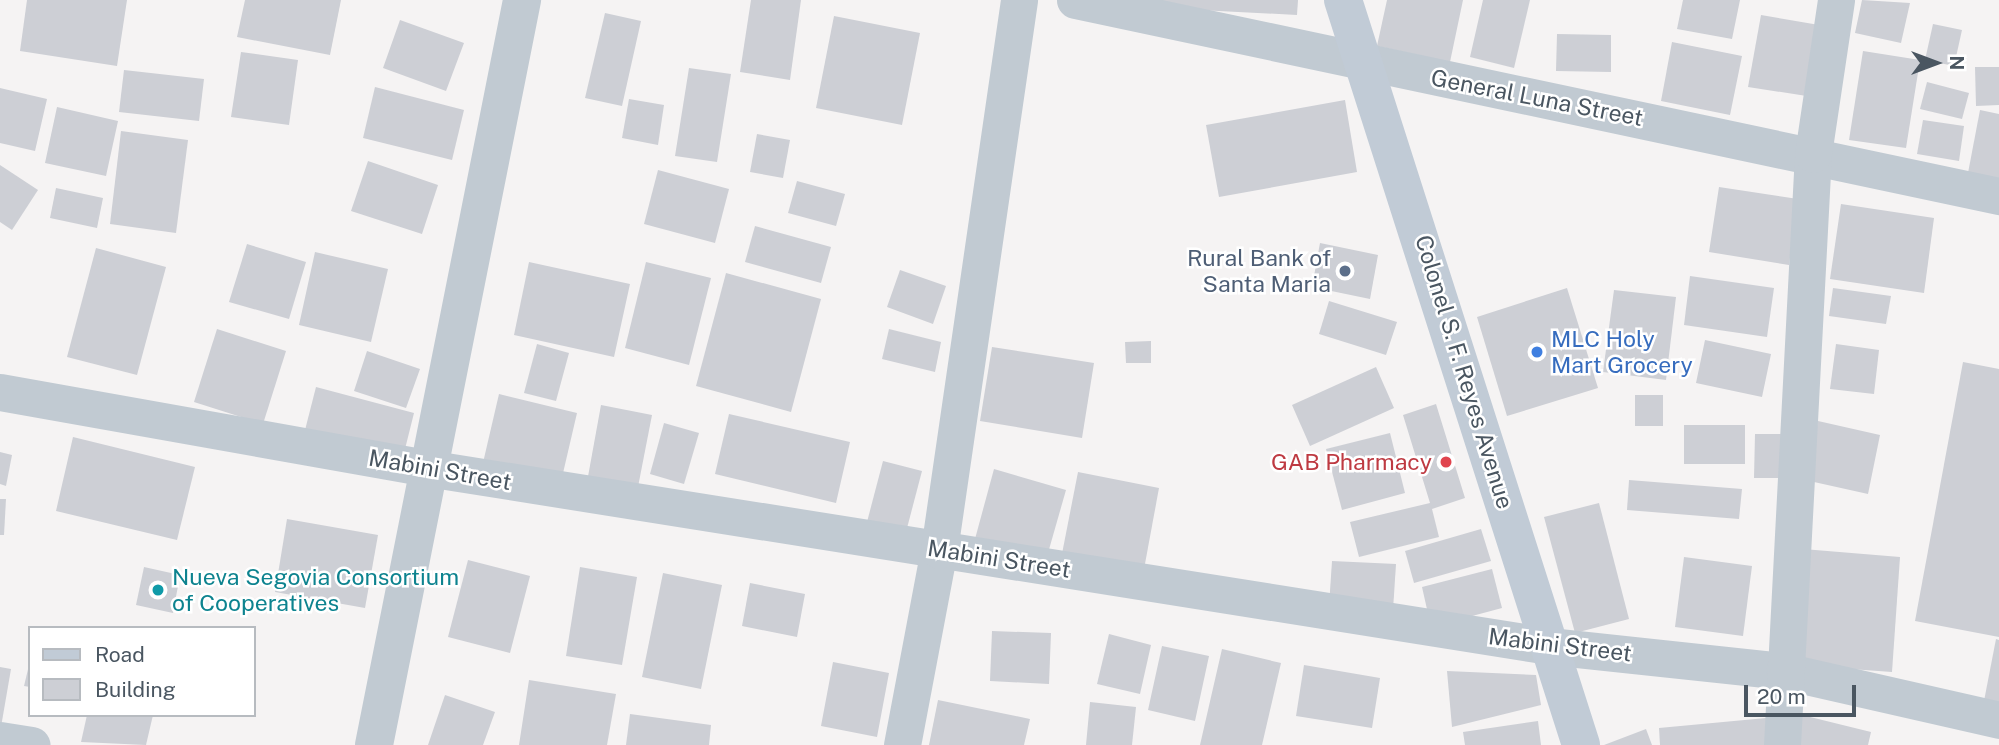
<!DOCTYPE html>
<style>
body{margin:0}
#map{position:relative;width:1999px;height:745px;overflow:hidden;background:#f5f3f3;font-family:"Public Sans",sans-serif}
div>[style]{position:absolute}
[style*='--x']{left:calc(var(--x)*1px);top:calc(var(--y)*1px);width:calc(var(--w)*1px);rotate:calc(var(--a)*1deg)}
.building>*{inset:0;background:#cdcfd5}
.minor>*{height:37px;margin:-18.5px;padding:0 18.5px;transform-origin:18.5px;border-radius:18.5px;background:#c1cad2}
.tertiary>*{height:38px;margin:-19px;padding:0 19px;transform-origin:19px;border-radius:19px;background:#c1cad2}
.secondary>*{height:38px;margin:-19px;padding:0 19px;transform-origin:19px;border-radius:19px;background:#c1cbd6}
.dots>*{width:19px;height:19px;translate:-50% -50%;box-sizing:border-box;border:4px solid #fff;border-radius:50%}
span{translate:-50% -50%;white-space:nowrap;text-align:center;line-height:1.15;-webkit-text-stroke:5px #fff;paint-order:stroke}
.street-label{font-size:23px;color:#4a5661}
.service-label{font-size:23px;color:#4e5e75}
.right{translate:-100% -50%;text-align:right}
.shop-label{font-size:23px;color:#366cbe}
.left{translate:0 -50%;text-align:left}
.health-label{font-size:23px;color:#be3a42}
.culture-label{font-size:23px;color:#0d838f}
.legend{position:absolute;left:28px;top:626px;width:228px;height:91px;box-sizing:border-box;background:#fff;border:2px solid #b7bbc0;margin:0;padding:9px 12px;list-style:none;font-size:21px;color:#4a5661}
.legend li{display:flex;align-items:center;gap:14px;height:35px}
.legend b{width:35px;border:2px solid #b7bbc0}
.north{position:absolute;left:1901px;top:28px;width:70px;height:70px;-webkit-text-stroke:5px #fff;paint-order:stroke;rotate:90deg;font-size:19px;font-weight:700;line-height:28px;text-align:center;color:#4a5661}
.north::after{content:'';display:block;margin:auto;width:24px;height:32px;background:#4a5661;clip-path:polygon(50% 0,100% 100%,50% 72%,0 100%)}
.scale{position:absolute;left:1744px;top:685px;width:112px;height:32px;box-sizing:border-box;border:4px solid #4a5661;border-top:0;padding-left:9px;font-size:21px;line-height:24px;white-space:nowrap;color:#4a5661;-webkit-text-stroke:5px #fff;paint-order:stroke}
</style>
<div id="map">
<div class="building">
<i style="clip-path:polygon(27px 0,127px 0,117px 66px,20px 51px)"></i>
<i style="clip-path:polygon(245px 0,341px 0,330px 55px,237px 37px)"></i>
<i style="clip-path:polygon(751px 0,801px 0,790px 80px,740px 72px)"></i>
<i style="clip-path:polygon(1141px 0,1298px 0,1297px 15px,1141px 7px)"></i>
<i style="clip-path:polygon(1387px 0,1463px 0,1450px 62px,1377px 46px)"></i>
<i style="clip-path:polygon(1483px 0,1530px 0,1514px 68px,1470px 57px)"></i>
<i style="clip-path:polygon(1683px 0,1740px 0,1732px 39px,1677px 29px)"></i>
<i style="clip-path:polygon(1862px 0,1910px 3px,1901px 43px,1855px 33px)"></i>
<i style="clip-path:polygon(605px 13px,641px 21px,622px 106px,585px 98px)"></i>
<i style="clip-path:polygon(1761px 15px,1825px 26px,1813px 97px,1748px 87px)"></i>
<i style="clip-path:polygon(834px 16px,920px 33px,902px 125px,816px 108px)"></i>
<i style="clip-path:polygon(400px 20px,464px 43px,446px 91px,383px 68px)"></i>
<i style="clip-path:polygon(1933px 24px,1962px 30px,1954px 66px,1925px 60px)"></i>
<i style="clip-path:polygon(1557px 34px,1611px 35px,1611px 72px,1556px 71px)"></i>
<i style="clip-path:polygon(1672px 42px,1742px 56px,1730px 115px,1661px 101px)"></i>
<i style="clip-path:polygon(1863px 51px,1920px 60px,1906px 148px,1849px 140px)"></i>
<i style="clip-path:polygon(241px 52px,298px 60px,289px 125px,231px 117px)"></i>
<i style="clip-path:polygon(1975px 67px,1999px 67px,1999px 105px,1976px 106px)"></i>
<i style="clip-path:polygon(689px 68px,731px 74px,717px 162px,675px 156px)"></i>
<i style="clip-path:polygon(124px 70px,204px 79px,199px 121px,119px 112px)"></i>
<i style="clip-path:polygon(1927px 82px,1969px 93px,1962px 119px,1920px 109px)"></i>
<i style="clip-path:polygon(375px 87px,464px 110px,452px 160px,363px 138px)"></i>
<i style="clip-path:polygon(0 88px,47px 99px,35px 151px,0 143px)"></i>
<i style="clip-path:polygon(629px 99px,664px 105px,658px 145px,622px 138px)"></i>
<i style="clip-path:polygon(1345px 100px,1357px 172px,1219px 197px,1206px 125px)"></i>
<i style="clip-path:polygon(57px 107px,118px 121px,106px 176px,45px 163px)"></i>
<i style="clip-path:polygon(1980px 110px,1999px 114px,1999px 179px,1968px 173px)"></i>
<i style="clip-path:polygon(1923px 120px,1964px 126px,1959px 161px,1917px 154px)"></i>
<i style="clip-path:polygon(121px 131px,188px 140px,176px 233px,110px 224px)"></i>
<i style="clip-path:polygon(757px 134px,790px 140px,783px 178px,750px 172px)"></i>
<i style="clip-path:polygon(368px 161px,438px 185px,422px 234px,351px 211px)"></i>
<i style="clip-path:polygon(0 165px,38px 190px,12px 230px,0 222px)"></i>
<i style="clip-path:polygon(658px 170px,729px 189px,715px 243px,644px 224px)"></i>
<i style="clip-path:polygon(797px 181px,845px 194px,836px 226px,788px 213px)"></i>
<i style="clip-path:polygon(1719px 187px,1798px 199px,1789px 265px,1709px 252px)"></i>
<i style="clip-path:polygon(56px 188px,103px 198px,97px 228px,50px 218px)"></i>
<i style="clip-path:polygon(1841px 204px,1934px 218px,1924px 293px,1830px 279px)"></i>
<i style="clip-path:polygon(755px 226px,831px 247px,821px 283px,745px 262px)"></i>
<i style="clip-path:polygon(1320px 243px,1378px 255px,1370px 299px,1312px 287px)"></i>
<i style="clip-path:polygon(247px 244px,306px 262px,289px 319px,229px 302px)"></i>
<i style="clip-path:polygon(96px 248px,166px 267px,137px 375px,67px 357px)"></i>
<i style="clip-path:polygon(315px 252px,388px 269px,371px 342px,299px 325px)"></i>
<i style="clip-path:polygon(529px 262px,630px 284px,614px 357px,514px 335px)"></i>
<i style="clip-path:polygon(646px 262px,711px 278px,689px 365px,625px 348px)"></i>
<i style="clip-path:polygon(900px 270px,946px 286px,933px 324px,887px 307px)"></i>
<i style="clip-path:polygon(726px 273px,821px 299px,791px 412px,696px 386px)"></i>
<i style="clip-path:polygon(1690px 276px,1774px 288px,1767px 337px,1684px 325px)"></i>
<i style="clip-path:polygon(1567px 288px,1598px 388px,1507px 416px,1477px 317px)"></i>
<i style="clip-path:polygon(1833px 288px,1891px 296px,1886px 324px,1829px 316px)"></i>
<i style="clip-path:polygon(1614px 290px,1676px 297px,1666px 380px,1603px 372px)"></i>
<i style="clip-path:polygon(1329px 301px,1397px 322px,1386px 355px,1319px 334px)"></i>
<i style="clip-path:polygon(217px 329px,286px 351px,263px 424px,194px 402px)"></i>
<i style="clip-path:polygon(889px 329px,941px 342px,935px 372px,882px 359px)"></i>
<i style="clip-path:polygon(1705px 340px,1771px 354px,1762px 397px,1696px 383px)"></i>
<i style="clip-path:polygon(1151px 341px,1151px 363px,1126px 363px,1125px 342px)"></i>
<i style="clip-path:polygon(537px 344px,569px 353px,556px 401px,524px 393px)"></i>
<i style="clip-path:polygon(1836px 344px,1879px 350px,1874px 394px,1830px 389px)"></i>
<i style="clip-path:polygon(992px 347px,1094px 363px,1082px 438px,980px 421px)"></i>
<i style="clip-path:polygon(367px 351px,420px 369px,406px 408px,354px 391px)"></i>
<i style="clip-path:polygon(1963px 362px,1999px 369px,1999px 637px,1915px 621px)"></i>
<i style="clip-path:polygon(1376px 367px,1394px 408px,1310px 446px,1292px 405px)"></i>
<i style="clip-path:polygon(316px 387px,414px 413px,402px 461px,304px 434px)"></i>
<i style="clip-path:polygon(499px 394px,577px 413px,560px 486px,482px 467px)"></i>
<i style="clip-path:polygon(1635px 395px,1663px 395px,1663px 426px,1635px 426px)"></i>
<i style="clip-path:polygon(1436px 404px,1465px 498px,1432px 509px,1439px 537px,1359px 557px,1350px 522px,1430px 503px,1403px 415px)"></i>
<i style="clip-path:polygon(601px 405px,652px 415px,637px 492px,587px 482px)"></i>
<i style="clip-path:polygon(729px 414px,850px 442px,836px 503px,715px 474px)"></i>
<i style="clip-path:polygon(1818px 421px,1880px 435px,1868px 494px,1805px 480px)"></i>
<i style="clip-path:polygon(664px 423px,699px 433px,684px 484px,650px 474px)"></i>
<i style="clip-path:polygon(1684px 425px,1745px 425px,1745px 464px,1684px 464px)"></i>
<i style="clip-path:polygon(1390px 433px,1405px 493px,1342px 510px,1326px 449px)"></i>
<i style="clip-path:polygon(1755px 434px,1784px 434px,1784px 478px,1754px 478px)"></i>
<i style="clip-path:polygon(73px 437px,195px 467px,177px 540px,56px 511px)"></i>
<i style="clip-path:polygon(0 452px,12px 455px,6px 486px,0 484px)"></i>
<i style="clip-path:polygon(883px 461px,922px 471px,906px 532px,867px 522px)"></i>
<i style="clip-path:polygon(994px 469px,1066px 490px,1046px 560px,975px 539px)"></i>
<i style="clip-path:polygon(1078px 472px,1159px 488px,1142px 580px,1060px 564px)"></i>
<i style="clip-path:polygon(1629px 480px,1742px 489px,1739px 519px,1627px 510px)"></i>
<i style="clip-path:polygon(0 499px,6px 499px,4px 535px,0 535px)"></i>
<i style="clip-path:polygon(1599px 503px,1629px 619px,1575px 633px,1544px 517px)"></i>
<i style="clip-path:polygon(287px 519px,378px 535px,365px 608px,275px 592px)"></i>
<i style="clip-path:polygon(1481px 529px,1491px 561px,1414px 583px,1405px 551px)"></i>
<i style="clip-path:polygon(1803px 549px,1900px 557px,1892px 672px,1795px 665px)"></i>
<i style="clip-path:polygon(1684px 557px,1752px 566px,1743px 636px,1675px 627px)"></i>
<i style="clip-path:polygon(468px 560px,530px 576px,510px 653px,448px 637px)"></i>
<i style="clip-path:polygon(1332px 561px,1396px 564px,1393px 610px,1329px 606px)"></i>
<i style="clip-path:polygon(144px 567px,180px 575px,173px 613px,136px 605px)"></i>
<i style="clip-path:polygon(580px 567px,637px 577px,622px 665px,566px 656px)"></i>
<i style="clip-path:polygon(1492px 569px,1502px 608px,1431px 627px,1422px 587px)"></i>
<i style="clip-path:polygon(663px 573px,722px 585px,701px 689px,642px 677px)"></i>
<i style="clip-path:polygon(750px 583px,805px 594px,797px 637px,742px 626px)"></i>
<i style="clip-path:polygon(992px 631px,1051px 633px,1049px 684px,990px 681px)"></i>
<i style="clip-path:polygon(1109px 634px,1151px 645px,1140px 694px,1097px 684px)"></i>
<i style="clip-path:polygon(1996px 639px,1999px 640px,1999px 704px,1984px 701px)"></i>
<i style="clip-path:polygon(1162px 646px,1209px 656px,1195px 721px,1148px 710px)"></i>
<i style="clip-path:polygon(1222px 649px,1281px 663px,1262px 745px,1200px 745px)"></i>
<i style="clip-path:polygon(30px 661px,30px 687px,24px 686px)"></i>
<i style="clip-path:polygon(833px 662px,889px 673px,877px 737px,821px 726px)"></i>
<i style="clip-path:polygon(1304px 665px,1380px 678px,1372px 728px,1296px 716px)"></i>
<i style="clip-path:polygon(0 667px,11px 669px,1px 727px,0 727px)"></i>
<i style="clip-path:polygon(1447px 671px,1536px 675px,1541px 705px,1452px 727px)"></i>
<i style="clip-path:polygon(529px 680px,616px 694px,607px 745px,519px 745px)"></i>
<i style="clip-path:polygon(445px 695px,495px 712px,483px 745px,428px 745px)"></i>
<i style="clip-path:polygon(938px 700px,1030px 719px,1024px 745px,929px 745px)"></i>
<i style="clip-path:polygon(1090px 702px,1136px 707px,1132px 745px,1086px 745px)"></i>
<i style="clip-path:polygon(630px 714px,711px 725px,709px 745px,626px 745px)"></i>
<i style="clip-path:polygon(87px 715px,153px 715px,146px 745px,81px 742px)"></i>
<i style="clip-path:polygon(1802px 715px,1871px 732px,1868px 745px,1794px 745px)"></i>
<i style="clip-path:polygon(1766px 718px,1769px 745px,1660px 745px,1659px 728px)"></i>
<i style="clip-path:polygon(1538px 721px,1541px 745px,1465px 745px,1463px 732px)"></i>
<i style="clip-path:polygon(1646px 729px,1652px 745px,1604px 745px)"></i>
</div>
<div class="minor">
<i style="--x:1075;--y:0;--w:945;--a:11.98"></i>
<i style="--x:0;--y:392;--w:440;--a:10.1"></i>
<i style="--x:433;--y:469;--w:1130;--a:9.01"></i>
<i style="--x:1549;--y:646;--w:236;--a:6.1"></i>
<i style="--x:1784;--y:671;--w:221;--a:12.8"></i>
<i style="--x:0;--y:740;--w:32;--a:9"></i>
<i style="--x:902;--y:745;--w:198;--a:-79.3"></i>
<i style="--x:939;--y:550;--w:556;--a:-81.72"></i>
<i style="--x:1782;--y:745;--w:592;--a:-87"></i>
<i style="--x:1813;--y:154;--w:156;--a:-81.5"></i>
</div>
<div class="tertiary">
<i style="--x:374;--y:745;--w:760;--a:-78.76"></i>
</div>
<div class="secondary">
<i style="--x:1343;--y:0;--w:782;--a:72.28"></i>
</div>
<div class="dots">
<i style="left:1345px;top:271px;background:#5c6f8a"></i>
<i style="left:1537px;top:352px;background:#3f7fe0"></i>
<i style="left:1446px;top:462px;background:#e0444e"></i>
<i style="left:158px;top:590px;background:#0f9aa8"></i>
</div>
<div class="street-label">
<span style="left:1537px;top:98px;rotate:11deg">General Luna Street</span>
<span style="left:1464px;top:372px;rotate:73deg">Colonel S. F. Reyes Avenue</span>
<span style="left:440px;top:470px;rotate:10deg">Mabini Street</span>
<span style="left:999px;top:559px;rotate:9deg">Mabini Street</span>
<span style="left:1560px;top:645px;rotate:7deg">Mabini Street</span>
</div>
<div class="service-label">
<span class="right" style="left:1331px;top:271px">Rural Bank of<br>Santa Maria</span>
</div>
<div class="shop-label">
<span class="left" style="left:1551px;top:352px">MLC Holy<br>Mart Grocery</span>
</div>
<div class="health-label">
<span class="right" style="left:1432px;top:462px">GAB Pharmacy</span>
</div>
<div class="culture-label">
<span class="left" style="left:172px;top:590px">Nueva Segovia Consortium<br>of Cooperatives</span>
</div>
<ul class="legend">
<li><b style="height:9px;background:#c1cbd6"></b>Road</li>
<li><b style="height:19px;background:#cdcfd5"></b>Building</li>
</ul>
<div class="north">N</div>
<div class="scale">20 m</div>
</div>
